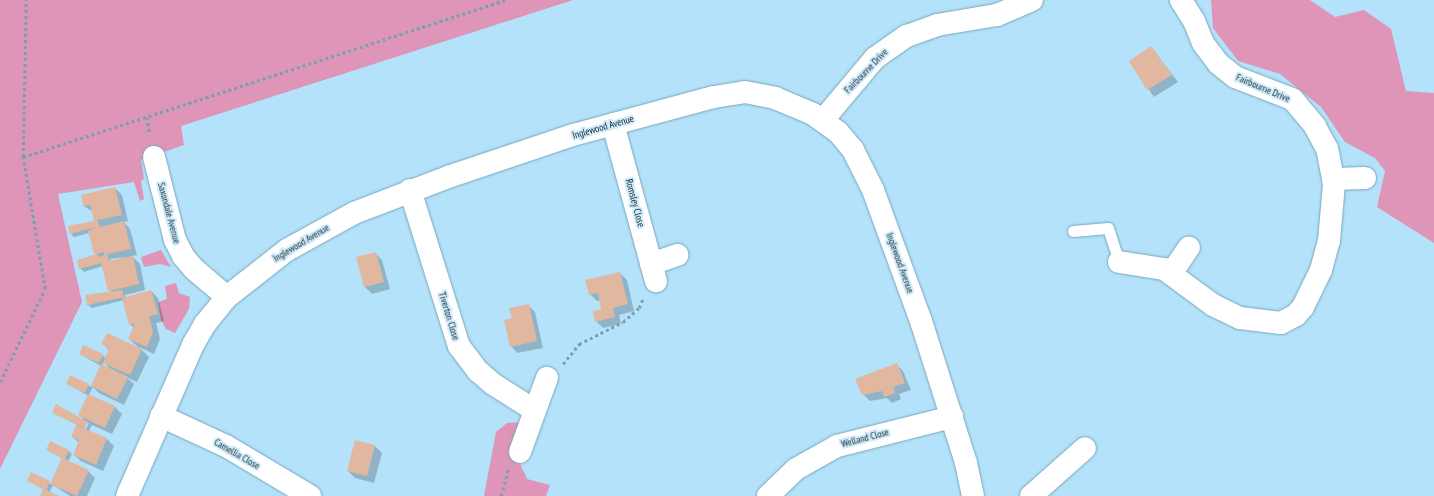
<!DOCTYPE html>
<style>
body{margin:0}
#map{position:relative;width:1434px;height:496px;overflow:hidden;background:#b3e2fa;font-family:"PT Sans Narrow",sans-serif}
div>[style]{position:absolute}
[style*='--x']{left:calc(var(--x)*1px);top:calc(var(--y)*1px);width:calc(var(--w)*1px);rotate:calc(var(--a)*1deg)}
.green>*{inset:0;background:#de95b7}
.shadow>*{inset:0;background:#0003}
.building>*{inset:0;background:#e2b7a0}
.path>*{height:2.5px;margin-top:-1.25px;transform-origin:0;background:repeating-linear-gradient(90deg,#7a9fb1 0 3px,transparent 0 6px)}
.roads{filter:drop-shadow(0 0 1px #78a5bc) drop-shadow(0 0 1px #78a5bc)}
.lane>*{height:11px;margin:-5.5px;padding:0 5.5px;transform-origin:5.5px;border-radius:5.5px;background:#fff}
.street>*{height:22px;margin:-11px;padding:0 11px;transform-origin:11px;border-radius:11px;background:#fff}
.secondary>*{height:22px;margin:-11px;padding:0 11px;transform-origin:11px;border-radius:11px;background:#fff}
span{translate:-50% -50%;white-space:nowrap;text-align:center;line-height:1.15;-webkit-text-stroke:4px #d0ecfb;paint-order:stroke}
.street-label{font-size:10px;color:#14262f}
</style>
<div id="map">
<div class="green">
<i style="clip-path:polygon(0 0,573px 0,181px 126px,184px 145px,141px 160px,144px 179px,141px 181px,144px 199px,140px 201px,134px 182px,58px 194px,82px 302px,0 469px)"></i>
<i style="clip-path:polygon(1211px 0,1310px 0,1335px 17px,1364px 10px,1391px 29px,1406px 91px,1434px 93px,1434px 243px,1377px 207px,1385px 171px,1375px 158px,1345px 142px,1321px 107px,1280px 74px,1238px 61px,1213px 28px)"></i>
<i style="clip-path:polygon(161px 250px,171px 267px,160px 264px,144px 267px,141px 257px)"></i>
<i style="clip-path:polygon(176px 283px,179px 293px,190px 297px,189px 309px,175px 333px,166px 329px,161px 320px,158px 302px,167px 299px,165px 286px)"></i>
<i style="clip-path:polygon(520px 422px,513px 448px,527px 479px,550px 485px,546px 496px,484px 496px,496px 432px,507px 423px)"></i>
</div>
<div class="shadow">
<i style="clip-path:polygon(1151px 47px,1178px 82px,1154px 97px,1130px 62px)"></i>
<i style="clip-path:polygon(evenodd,115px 188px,122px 195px,128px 221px,124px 222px,130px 229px,137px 255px,132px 256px,140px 264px,145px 290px,125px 295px,126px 298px,151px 291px,158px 298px,164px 321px,156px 323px,160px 339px,154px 354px,139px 347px,149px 357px,137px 382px,126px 377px,134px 384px,124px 405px,99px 393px,93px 387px,89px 395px,115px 407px,122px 414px,112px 434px,92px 425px,89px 431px,107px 439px,114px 446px,103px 471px,81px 461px,74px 455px,79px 443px,72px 436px,77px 425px,53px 412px,84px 419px,79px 415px,89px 396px,67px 384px,71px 376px,91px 387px,101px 366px,80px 354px,102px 355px,106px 358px,109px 350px,103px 344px,139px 348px,129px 339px,134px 328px,130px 324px,124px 300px,92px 308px,88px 305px,111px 292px,103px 266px,84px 272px,80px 268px,98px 257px,89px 233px,74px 237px,71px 234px,96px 221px,93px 212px,84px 206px,115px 188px,123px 257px,111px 262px,110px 259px,123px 257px,115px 188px,104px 362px,111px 370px,102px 366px,104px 362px,115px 188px,87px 423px,89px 423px,84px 433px,83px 432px,87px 423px)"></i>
<i style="clip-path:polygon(375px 253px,382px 260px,390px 289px,372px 294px,365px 287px)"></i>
<i style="clip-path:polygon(620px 273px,627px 280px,634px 311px,619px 315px,621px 324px,603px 328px,596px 321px,602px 310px,600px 300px,597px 301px,590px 294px)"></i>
<i style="clip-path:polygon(528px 305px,535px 312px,543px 348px,517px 353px,511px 346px,513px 319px)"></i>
<i style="clip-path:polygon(896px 364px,903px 371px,911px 390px,899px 394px,901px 399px,892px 403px,887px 398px,870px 401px,863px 394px)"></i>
<i style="clip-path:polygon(355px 441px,375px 446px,382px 453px,374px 483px,355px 478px,348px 471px)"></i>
<i style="clip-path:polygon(50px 442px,69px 451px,72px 454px,68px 462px,88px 471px,95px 478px,87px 496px,70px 496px,53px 485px,49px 493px,57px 496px,41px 496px,44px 490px,28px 480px,52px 484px,63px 459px,47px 450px)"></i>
</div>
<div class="building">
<i style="clip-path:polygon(1151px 46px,1172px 75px,1147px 90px,1129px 61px)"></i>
<i style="clip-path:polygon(115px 187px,122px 215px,97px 220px,100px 227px,124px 221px,131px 249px,107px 254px,109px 261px,103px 262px,133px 256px,139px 284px,108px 291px,101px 263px,79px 269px,77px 260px,97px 254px,98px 257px,104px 255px,104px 252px,94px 254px,88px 231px,97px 227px,70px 234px,68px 226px,94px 221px,90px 205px,83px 206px,81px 195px)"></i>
<i style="clip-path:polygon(376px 252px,384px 282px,364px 287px,356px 257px)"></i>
<i style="clip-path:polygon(620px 272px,628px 304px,613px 308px,615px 317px,595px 322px,593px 311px,601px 309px,598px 293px,589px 295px,585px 280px)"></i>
<i style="clip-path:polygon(122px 290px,124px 297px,87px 305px,85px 295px)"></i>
<i style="clip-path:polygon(151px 290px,158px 314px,149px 316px,153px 332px,147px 347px,128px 339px,135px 323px,129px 325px,122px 298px)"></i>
<i style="clip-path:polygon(529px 304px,537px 341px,510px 347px,504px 320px,512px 318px,509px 308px)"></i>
<i style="clip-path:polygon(107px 333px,142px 349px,130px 375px,103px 363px,109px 348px,101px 344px)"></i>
<i style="clip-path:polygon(83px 345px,103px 354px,99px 363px,79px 354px)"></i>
<i style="clip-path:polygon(897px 363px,905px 383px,893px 387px,895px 393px,884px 397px,882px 391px,862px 395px,855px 379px)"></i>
<i style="clip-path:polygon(101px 364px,128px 377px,117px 399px,91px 386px)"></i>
<i style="clip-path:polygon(70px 375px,89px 384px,85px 393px,66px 384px)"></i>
<i style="clip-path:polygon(88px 394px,115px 406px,105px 428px,78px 415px)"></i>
<i style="clip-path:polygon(56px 404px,88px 422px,85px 428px,52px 413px)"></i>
<i style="clip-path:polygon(76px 425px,107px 438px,96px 465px,73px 455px,79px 440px,71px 437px)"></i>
<i style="clip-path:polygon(355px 440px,375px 445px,367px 476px,347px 471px)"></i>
<i style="clip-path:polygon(50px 441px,69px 450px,65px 459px,89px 470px,77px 496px,50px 484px,62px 458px,46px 450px)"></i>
<i style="clip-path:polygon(31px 472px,50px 481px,46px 490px,59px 496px,40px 496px,43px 489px,27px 481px)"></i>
</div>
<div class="path">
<i style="--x:147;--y:117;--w:18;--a:81"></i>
<i style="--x:23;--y:157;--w:507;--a:-18.04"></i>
<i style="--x:563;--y:364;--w:26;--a:-51"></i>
<i style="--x:579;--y:344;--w:49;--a:-26.6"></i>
<i style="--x:623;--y:322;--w:21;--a:-41"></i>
<i style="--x:639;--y:308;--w:11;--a:-68"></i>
<i style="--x:0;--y:382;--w:103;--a:-64.2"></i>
<i style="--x:45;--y:289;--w:134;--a:-99.5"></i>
<i style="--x:23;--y:157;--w:157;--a:-88.9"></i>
<i style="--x:501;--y:496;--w:28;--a:-75"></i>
</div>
<div class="roads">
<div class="lane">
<i style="--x:1073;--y:231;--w:35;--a:-5"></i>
<i style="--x:1108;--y:228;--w:36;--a:72"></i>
</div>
<div class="street">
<i style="--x:823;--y:120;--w:81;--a:-50"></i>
<i style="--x:875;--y:58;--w:39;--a:-35"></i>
<i style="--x:907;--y:36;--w:32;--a:-20"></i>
<i style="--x:937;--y:25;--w:61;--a:-9.5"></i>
<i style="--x:997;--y:15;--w:38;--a:-23"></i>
<i style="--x:613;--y:124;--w:163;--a:74.7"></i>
<i style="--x:154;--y:157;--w:86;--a:75.8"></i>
<i style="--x:175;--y:240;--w:18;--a:63"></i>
<i style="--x:183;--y:256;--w:17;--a:50"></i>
<i style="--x:194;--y:269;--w:43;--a:40.3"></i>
<i style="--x:1333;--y:179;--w:32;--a:-2"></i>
<i style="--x:410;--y:190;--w:164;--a:72.6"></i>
<i style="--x:459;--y:346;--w:31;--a:53"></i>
<i style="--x:478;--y:371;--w:20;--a:41"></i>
<i style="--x:493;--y:384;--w:49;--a:32.4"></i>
<i style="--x:1119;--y:262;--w:46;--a:8.8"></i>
<i style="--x:1164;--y:269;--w:61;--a:36.3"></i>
<i style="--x:1213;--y:305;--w:30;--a:26"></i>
<i style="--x:1240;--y:318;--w:41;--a:7"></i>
<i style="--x:1281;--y:323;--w:17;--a:-28"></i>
<i style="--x:1296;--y:315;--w:11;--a:-49"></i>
<i style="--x:1303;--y:307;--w:41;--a:-64.1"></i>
<i style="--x:1321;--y:270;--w:30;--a:-75"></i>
<i style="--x:1329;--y:241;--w:57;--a:-85"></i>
<i style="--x:1334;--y:184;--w:36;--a:-101"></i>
<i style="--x:1327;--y:149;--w:26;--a:-118"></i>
<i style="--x:1315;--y:126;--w:35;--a:-130"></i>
<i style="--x:1292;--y:99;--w:61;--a:-158.9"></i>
<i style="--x:1235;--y:77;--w:22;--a:-141"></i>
<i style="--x:1218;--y:63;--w:25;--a:-127"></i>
<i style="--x:1203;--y:43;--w:24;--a:-112"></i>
<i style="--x:1194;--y:21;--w:25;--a:-122"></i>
<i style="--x:651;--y:264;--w:28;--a:-19"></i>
<i style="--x:1171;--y:274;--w:32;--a:-56"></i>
<i style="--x:161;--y:416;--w:72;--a:24.8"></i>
<i style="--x:226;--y:446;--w:98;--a:30.8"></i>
<i style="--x:520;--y:452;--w:79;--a:-70"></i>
<i style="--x:768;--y:496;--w:39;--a:-44"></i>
<i style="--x:796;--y:469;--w:47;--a:-29.3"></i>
<i style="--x:837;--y:446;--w:119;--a:-14.2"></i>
<i style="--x:1031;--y:496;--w:72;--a:-41.6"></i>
</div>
<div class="secondary">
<i style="--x:127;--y:496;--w:167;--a:-66.4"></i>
<i style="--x:194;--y:343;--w:22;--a:-60"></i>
<i style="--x:205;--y:324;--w:35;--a:-51"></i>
<i style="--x:227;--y:297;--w:76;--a:-38.1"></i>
<i style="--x:287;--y:250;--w:77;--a:-28.9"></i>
<i style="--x:354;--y:213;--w:104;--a:-20.9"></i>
<i style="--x:451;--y:176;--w:129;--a:-18.6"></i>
<i style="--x:573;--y:135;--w:146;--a:-15.1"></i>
<i style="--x:714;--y:97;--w:31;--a:-9"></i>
<i style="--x:745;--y:92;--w:31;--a:11"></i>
<i style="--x:775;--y:98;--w:41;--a:22.8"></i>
<i style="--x:813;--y:114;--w:31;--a:36"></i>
<i style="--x:838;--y:132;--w:23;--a:50"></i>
<i style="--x:853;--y:150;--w:45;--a:63.4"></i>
<i style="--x:873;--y:190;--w:140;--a:69.9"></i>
<i style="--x:921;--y:321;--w:149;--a:72.4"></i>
<i style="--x:966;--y:463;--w:34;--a:78"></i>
</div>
</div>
<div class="street-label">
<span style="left:866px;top:71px;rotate:-46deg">Fairbourne Drive</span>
<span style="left:1263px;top:88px;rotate:23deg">Fairbourne Drive</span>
<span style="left:603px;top:127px;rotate:-16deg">Inglewood Avenue</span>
<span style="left:635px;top:203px;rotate:75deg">Romsley Close</span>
<span style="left:169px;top:213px;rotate:75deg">Saxondale Avenue</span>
<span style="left:301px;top:243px;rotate:-31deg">Inglewood Avenue</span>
<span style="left:900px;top:263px;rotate:70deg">Inglewood Avenue</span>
<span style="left:449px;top:316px;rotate:73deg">Tiverton Close</span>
<span style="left:865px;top:438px;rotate:-15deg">Welland Close</span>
<span style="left:237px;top:454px;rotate:30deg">Camellia Close</span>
</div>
</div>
